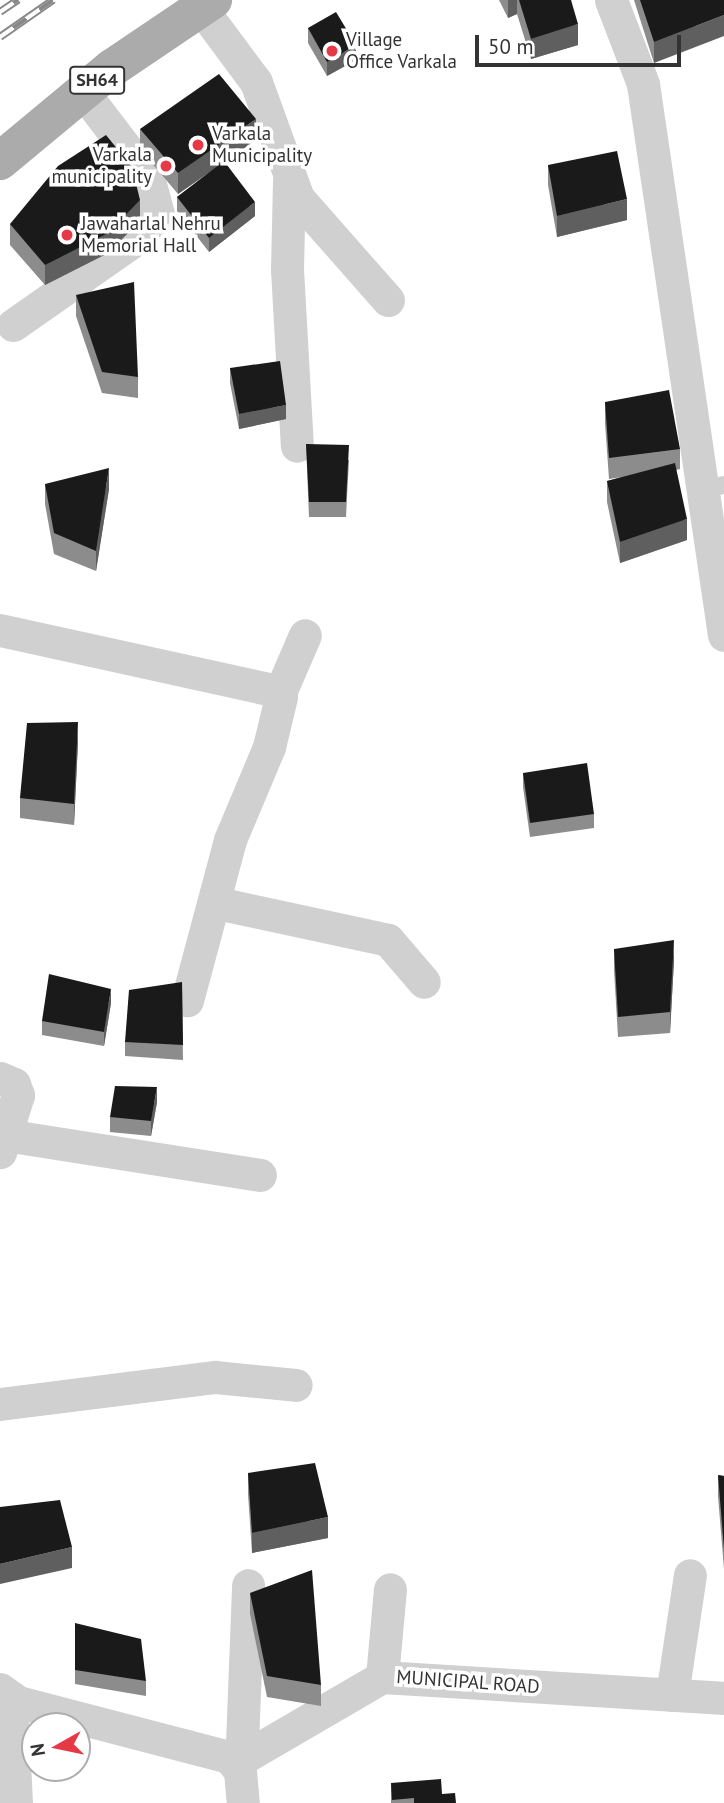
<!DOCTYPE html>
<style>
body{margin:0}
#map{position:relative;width:724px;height:1803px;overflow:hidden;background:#fff;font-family:"PT Sans",sans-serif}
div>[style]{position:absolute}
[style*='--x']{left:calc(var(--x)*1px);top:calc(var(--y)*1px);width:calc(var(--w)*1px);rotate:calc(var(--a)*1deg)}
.service>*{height:18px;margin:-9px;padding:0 9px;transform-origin:9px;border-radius:9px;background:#d0d0d0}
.minor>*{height:33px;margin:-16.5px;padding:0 16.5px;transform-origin:16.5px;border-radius:16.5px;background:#d0d0d0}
.primary>*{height:38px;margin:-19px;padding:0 19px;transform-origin:19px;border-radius:19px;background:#ababab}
.rail>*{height:8px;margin-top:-4px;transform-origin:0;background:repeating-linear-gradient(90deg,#fff 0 16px,#888 0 32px);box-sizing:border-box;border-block:2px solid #888}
.wall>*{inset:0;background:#8c8c8c}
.shaded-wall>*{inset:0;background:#5f5f5f}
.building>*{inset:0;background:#1a1a1a}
.dots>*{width:19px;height:19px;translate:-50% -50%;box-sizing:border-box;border:4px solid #fff;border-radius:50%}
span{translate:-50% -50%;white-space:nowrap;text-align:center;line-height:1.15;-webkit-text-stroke:7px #fff;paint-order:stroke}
.shield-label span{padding:2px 5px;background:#fff;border:2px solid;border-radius:5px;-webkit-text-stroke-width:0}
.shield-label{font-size:18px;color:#333;font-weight:700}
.poi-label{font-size:19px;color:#333}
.left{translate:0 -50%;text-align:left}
.right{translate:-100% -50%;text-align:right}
.street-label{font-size:19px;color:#333}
.north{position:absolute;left:21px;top:1712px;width:70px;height:70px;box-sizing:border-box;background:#fff;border:2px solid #adadad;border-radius:50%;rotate:261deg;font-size:19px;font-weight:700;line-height:28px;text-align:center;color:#333}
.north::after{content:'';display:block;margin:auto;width:24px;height:32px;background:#e63946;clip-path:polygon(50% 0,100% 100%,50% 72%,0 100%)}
.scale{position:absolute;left:475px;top:35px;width:206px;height:32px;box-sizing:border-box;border:4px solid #333;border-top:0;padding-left:9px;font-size:21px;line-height:24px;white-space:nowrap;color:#333;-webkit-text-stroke:5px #fff;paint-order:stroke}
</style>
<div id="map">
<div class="service">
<i style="--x:703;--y:489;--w:21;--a:-11"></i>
</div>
<div class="minor">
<i style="--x:611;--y:0;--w:90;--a:69.1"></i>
<i style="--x:643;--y:84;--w:557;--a:81.64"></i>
<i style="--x:201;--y:8;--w:92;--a:53.4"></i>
<i style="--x:256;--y:82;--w:123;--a:70.1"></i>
<i style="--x:298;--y:198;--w:136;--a:48.6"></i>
<i style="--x:289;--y:181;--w:88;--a:91.3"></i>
<i style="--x:287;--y:269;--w:177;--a:86.8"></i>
<i style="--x:13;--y:325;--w:143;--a:-35"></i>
<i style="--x:130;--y:243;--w:40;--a:-46"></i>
<i style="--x:158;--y:214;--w:38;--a:-105"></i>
<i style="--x:148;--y:177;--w:107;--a:-127.4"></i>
<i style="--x:0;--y:630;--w:279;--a:12.4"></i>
<i style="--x:272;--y:690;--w:11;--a:38"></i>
<i style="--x:281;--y:697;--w:51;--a:103.5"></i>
<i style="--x:269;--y:747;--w:101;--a:112.8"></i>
<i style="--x:230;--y:840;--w:166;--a:105"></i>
<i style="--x:279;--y:695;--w:65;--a:-66.6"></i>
<i style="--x:217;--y:903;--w:175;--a:12.2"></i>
<i style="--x:388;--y:940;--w:55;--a:49.4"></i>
<i style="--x:0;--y:1078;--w:15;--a:23"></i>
<i style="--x:14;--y:1084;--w:12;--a:70"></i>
<i style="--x:18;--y:1095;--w:60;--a:107.5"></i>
<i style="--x:5;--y:1135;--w:258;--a:8.9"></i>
<i style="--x:0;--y:1404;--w:217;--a:-7.2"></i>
<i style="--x:215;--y:1377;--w:81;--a:5.6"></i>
<i style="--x:382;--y:1677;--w:88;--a:-84.8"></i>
<i style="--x:0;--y:1689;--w:22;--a:36"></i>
<i style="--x:18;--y:1702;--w:218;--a:14.6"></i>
<i style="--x:229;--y:1757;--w:18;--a:52"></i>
<i style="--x:240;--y:1771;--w:32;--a:85"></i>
<i style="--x:672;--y:1695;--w:121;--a:-81.5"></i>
<i style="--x:11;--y:1697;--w:106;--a:87.3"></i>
<i style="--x:236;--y:1762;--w:169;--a:-30.2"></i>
<i style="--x:382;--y:1677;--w:343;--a:3.5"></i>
<i style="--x:236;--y:1762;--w:19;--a:-72"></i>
<i style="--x:242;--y:1744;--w:159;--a:-87.8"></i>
</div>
<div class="primary">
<i style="--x:0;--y:161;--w:146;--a:-39.7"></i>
<i style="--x:112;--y:68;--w:122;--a:-34"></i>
</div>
<div class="rail">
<i style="--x:0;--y:12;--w:22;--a:-34"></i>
<i style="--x:0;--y:37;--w:65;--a:-34.9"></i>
</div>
<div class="wall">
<i style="clip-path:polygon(499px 0,571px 0,578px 45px,531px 59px,517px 14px,508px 18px)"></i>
<i style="clip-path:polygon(634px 0,724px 0,654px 63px)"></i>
<i style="clip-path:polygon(308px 28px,356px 60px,327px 76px,308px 43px)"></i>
<i style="clip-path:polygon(140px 129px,256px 140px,224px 162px,255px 216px,209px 252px,177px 211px,177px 197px,211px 171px,178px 194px,140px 149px)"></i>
<i style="clip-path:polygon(548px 165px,627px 220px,557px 237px,548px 185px)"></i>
<i style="clip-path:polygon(140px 221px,108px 253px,45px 285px,10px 245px,10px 224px)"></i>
<i style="clip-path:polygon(76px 295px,138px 377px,138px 398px,102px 393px,76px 316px)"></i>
<i style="clip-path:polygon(230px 368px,286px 419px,239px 429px,230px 383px)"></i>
<i style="clip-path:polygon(605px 402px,680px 449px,680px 469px,676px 470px,687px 540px,620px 563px,607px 502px,607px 481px,622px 477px,609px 479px,605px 423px)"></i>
<i style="clip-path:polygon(306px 444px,349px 460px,346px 517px,309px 517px)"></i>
<i style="clip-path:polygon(45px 484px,109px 489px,96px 571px,54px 554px,45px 504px)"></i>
<i style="clip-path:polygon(78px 742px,74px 825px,20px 818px,20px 798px)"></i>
<i style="clip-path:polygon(523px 773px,594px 814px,594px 828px,530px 837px,523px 787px)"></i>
<i style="clip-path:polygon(614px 949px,674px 960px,670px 1033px,618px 1037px,614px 970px)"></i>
<i style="clip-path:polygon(182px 982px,183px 1060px,125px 1056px,125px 1042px)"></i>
<i style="clip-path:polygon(111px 1003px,104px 1046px,42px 1035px,42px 1021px)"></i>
<i style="clip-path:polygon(157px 1102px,151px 1136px,110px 1132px,110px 1117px)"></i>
<i style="clip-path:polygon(248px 1473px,328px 1538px,252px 1553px,248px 1494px)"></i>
<i style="clip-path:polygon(718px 1475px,724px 1476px,724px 1569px,718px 1496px)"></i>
<i style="clip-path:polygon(250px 1593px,321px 1685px,321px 1706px,267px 1697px,250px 1614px)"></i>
<i style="clip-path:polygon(75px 1623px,146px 1681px,146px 1696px,75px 1684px)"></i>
<i style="clip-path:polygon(391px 1783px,442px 1794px,456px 1803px,391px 1803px)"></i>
</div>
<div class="shaded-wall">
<i style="clip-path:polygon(508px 0,517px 0,517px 14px,508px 18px)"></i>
<i style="clip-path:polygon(724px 15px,724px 36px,654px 63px,654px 42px)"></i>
<i style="clip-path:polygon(578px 24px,578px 45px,531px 59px,531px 39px)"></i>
<i style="clip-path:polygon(356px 45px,356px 60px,327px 76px,327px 62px)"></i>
<i style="clip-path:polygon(256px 119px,256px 140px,178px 194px,178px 173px)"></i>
<i style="clip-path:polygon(627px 199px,627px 220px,557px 237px,557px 216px)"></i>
<i style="clip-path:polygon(140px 200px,140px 221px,108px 253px,45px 285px,45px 265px)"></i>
<i style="clip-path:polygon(255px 202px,255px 216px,209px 252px,209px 238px)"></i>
<i style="clip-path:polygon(286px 405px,286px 419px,239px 429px,239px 414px)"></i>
<i style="clip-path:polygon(109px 468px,109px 489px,96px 571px,96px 551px)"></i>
<i style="clip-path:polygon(687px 519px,687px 540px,620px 563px,620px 542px)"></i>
<i style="clip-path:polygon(78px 722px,78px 742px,74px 825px,74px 804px)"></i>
<i style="clip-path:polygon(674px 940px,674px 960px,670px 1033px,670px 1012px)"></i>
<i style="clip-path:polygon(111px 989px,111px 1003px,104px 1046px,104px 1032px)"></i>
<i style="clip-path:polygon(157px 1087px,157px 1102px,151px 1136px,151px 1121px)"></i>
<i style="clip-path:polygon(328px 1517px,328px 1538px,252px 1553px,252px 1533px)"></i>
<i style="clip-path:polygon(72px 1547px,72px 1568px,0 1584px,0 1564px)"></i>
</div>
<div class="building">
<i style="clip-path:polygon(519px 0,571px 0,578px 24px,531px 39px)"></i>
<i style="clip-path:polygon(640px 0,724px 0,724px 15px,654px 42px)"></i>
<i style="clip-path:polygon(336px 12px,356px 45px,327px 62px,308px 28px)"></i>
<i style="clip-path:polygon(219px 74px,256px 119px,178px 173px,140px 129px)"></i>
<i style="clip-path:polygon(106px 135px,132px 167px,140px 200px,108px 233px,45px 265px,10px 224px,58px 166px)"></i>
<i style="clip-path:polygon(617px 151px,627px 199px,557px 216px,548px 165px)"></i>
<i style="clip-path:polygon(224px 161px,255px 202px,209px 238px,177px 197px)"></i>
<i style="clip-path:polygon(134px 282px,138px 377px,102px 372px,76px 295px)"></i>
<i style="clip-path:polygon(280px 361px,286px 405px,239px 414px,230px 368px)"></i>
<i style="clip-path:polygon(669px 390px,680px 449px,609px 458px,605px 402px)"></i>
<i style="clip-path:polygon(306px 444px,349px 445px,346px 502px,309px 502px)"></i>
<i style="clip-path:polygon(675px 463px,687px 519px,620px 542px,607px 481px)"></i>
<i style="clip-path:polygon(109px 468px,96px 551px,54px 533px,45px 484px)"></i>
<i style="clip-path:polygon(78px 722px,74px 804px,20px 798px,27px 723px)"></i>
<i style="clip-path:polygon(587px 763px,594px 814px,530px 823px,523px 773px)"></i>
<i style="clip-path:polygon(674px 940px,670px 1012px,618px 1017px,614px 949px)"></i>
<i style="clip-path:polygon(49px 974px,111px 989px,104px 1032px,42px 1021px)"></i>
<i style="clip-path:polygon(182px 982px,183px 1045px,125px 1042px,129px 990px)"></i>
<i style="clip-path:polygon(115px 1086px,157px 1087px,151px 1121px,110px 1117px)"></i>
<i style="clip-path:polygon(315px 1463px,328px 1517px,252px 1533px,248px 1473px)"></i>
<i style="clip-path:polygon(718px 1475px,724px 1476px,724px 1549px)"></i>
<i style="clip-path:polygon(60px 1500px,72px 1547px,0 1564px,0 1507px)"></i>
<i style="clip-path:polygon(312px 1570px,321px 1685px,267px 1676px,250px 1593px)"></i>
<i style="clip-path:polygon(75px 1623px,141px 1639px,146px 1681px,75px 1670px)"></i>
<i style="clip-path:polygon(441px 1779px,442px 1794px,455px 1793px,456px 1803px,414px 1803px,414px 1798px,392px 1800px,391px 1783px)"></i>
</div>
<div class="dots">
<i style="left:332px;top:51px;background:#e63946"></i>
<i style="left:198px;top:145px;background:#e63946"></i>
<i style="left:166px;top:166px;background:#e63946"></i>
<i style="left:67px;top:235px;background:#e63946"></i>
</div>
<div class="shield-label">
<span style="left:97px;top:80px">SH64</span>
</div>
<div class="poi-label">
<span class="left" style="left:346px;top:51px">Village<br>Office Varkala</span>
<span class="left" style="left:212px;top:145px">Varkala<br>Municipality</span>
<span class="right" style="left:152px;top:166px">Varkala<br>municipality</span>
<span class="left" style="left:81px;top:235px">Jawaharlal Nehru<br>Memorial Hall</span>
</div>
<div class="street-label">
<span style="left:468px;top:1682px;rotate:4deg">MUNICIPAL ROAD</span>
</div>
<div class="north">N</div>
<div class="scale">50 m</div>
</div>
